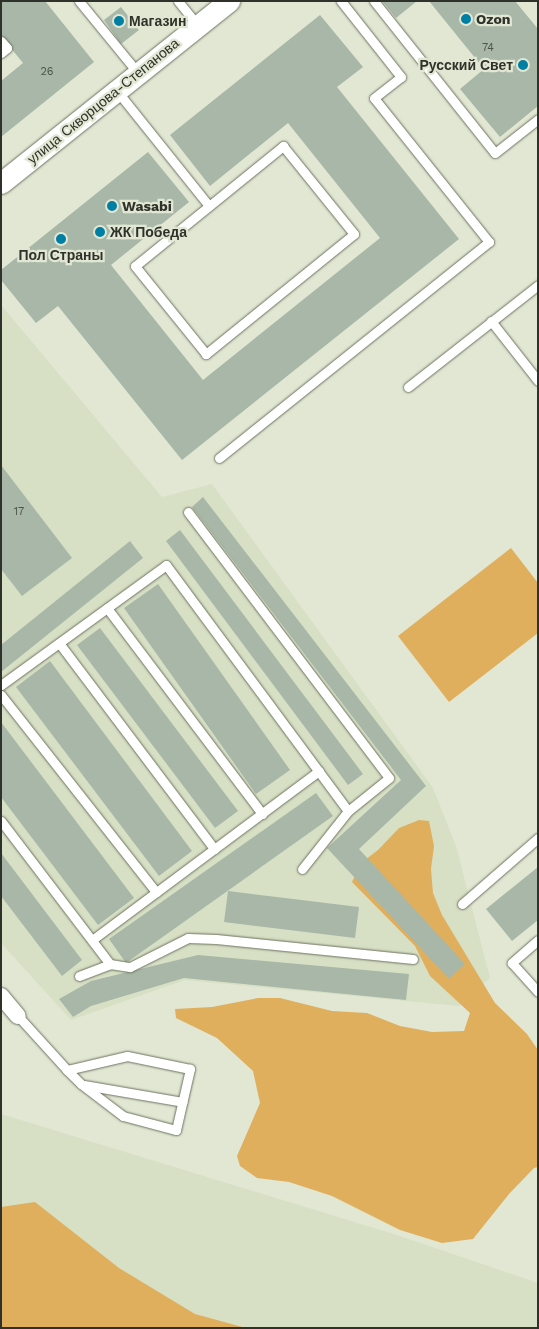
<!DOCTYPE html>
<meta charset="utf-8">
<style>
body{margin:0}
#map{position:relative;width:539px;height:1329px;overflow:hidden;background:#e1e7d3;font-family:"Work Sans",sans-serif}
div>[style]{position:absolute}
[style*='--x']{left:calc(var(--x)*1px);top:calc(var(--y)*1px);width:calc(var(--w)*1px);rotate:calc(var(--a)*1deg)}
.built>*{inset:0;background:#d7e0c4}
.green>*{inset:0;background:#dfaf5d}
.building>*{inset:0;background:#a8b7a7}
.roads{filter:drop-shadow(0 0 1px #6d7260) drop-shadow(0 0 1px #6d7260)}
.service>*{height:9px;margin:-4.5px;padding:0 4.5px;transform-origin:4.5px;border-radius:4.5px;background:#fff}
.minor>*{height:16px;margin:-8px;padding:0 8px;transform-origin:8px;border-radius:8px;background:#fff}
.tertiary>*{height:21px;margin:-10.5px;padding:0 10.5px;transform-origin:10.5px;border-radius:10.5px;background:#fff}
.dots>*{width:14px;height:14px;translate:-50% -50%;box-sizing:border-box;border:2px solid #e1e7d3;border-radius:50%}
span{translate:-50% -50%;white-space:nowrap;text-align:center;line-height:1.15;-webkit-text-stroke:4.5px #e1e7d3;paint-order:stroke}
.number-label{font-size:11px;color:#4d5349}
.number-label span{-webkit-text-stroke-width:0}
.poi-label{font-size:14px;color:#2f322a;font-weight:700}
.left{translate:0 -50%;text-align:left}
.right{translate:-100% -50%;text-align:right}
.street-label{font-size:14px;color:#2f322a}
.frame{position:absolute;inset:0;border:2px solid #2f322a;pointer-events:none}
</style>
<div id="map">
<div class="built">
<i style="clip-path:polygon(1px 305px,162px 497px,212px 484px,433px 788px,456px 846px,490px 978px,459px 1006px,185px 980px,71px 1020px,1px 943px)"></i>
<i style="clip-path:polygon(1px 1114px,400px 1236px,538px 1283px,538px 1328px,51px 1328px,1px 1261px)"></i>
</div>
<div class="green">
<i style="clip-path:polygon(511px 548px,538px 583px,538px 633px,449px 702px,398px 636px)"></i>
<i style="clip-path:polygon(419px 820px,429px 821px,434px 846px,431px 869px,433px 893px,442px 915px,495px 1003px,527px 1034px,538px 1050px,538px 1167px,534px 1168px,509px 1194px,473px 1239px,442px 1243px,400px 1230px,332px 1196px,289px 1182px,257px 1178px,240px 1166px,237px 1156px,260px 1103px,253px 1071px,217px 1038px,176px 1018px,175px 1009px,212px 1007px,258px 998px,280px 998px,332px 1011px,367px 1013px,400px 1026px,432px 1032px,464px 1031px,470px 1013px,430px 976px,415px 946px,352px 882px,361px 863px,378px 850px,399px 828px)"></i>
<i style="clip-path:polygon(35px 1202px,119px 1268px,195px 1314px,246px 1328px,1px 1328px,1px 1207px)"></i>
</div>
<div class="building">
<i style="clip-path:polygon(1px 1px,45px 1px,94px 62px,1px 137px,1px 81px,23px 63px,1px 36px)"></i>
<i style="clip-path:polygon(382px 1px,417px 1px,396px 18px)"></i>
<i style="clip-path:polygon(429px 1px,515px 1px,538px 29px,538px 106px,500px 137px,460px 89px,484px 69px)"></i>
<i style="clip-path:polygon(121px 7px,139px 30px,121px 44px,104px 20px)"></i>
<i style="clip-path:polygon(320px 15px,363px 67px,337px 87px,459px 239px,182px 460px,58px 306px,36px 323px,1px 280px,1px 270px,148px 152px,189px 202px,111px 265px,203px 380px,380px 238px,288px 123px,210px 186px,170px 135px)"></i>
<i style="clip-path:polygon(1px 465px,72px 558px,22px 596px,1px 569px)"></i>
<i style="clip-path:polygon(203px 497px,426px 786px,359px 849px,465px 964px,449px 979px,327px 848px,401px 780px,192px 507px)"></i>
<i style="clip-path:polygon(180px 530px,363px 774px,348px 785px,166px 541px)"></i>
<i style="clip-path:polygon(130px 541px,143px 558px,1px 672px,1px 645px)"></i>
<i style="clip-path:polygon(158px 584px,290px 770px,256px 794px,124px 608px)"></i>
<i style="clip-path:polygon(100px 628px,238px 811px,215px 828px,77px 645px)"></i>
<i style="clip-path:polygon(50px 661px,192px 851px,159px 876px,16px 687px)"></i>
<i style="clip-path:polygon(1px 722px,134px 898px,98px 925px,1px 797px)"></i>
<i style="clip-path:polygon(316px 793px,333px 816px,126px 963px,109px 939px)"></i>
<i style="clip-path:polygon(1px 853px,82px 960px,62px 976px,1px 896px)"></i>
<i style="clip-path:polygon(538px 867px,538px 920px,512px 941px,486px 909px)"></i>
<i style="clip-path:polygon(228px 891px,359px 907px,355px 938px,224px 922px)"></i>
<i style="clip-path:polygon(198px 955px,409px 974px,406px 1000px,184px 978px,91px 1006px,73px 1017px,59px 999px,91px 981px)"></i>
</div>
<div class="roads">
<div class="service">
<i style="--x:79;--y:1;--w:93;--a:50.7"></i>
<i style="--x:178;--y:1;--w:32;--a:51"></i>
<i style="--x:374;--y:1;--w:194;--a:51.5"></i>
<i style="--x:495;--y:153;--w:55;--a:-38.3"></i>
<i style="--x:1;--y:41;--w:9;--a:49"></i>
<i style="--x:7;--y:48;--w:8;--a:140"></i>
<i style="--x:117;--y:91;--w:147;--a:51.3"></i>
<i style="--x:283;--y:146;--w:113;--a:51.1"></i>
<i style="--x:354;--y:234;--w:191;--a:141"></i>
<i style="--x:206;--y:354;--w:113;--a:-128.9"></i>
<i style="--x:135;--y:266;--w:191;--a:-39"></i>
<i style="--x:491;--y:321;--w:76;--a:51.9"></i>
<i style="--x:408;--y:387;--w:165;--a:-38.1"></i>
<i style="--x:219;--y:458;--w:346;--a:-38.7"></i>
<i style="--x:489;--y:242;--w:184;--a:-128.6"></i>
<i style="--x:374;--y:98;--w:34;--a:-38"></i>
<i style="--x:401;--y:77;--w:97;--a:-128.3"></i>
<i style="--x:188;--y:512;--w:333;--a:52.9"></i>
<i style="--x:389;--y:778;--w:53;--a:141.2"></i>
<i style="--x:107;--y:608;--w:258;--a:53"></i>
<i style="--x:59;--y:643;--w:258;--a:53"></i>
<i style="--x:1;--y:685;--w:204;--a:-36"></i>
<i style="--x:166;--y:565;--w:306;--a:53.5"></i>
<i style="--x:348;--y:811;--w:74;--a:128.4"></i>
<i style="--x:1;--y:695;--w:251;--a:51.8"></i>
<i style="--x:1;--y:821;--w:180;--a:52.7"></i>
<i style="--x:462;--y:904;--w:101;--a:-41"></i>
<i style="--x:92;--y:940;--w:283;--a:-36.7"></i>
<i style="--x:538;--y:940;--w:35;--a:139"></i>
<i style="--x:512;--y:963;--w:39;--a:48"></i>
<i style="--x:79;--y:976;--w:33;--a:-21"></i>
<i style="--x:110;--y:964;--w:20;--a:9"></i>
<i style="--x:130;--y:967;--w:65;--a:-26.6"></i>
<i style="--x:188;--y:938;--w:28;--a:2"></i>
<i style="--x:216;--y:939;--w:198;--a:5.8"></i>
<i style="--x:18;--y:1016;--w:73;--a:47.8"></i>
<i style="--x:67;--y:1070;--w:20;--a:45"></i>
<i style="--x:81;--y:1084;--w:53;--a:37.3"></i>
<i style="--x:123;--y:1116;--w:55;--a:14.8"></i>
<i style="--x:176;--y:1130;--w:63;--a:-77.1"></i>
<i style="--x:190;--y:1069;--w:64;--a:-168.3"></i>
<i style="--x:127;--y:1056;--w:62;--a:166.9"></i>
<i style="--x:84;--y:1085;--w:100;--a:9.7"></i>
</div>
<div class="minor">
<i style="--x:1;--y:996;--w:26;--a:50"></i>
</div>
<div class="tertiary">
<i style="--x:1;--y:183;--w:292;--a:-38.6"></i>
</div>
</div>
<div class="dots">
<i style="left:466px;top:19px;background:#007fa4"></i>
<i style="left:119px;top:21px;background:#007fa4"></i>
<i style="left:523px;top:65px;background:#007fa4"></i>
<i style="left:112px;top:206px;background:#007fa4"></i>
<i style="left:100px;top:232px;background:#007fa4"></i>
<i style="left:61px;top:239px;background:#007fa4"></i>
</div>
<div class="number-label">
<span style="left:488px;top:48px">74</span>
<span style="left:47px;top:72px">26</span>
<span style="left:19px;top:512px">17</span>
</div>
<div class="poi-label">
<span class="left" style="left:476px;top:19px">Ozon</span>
<span class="left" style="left:129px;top:21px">Магазин</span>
<span class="right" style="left:513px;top:65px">Русский Свет</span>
<span class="left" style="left:122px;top:206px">Wasabi</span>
<span class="left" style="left:110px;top:232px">ЖК Победа</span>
<span style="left:61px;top:255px">Пол Страны</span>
</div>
<div class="street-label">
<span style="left:103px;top:101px;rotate:-39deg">улица Скворцова-Степанова</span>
</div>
<div class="frame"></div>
</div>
